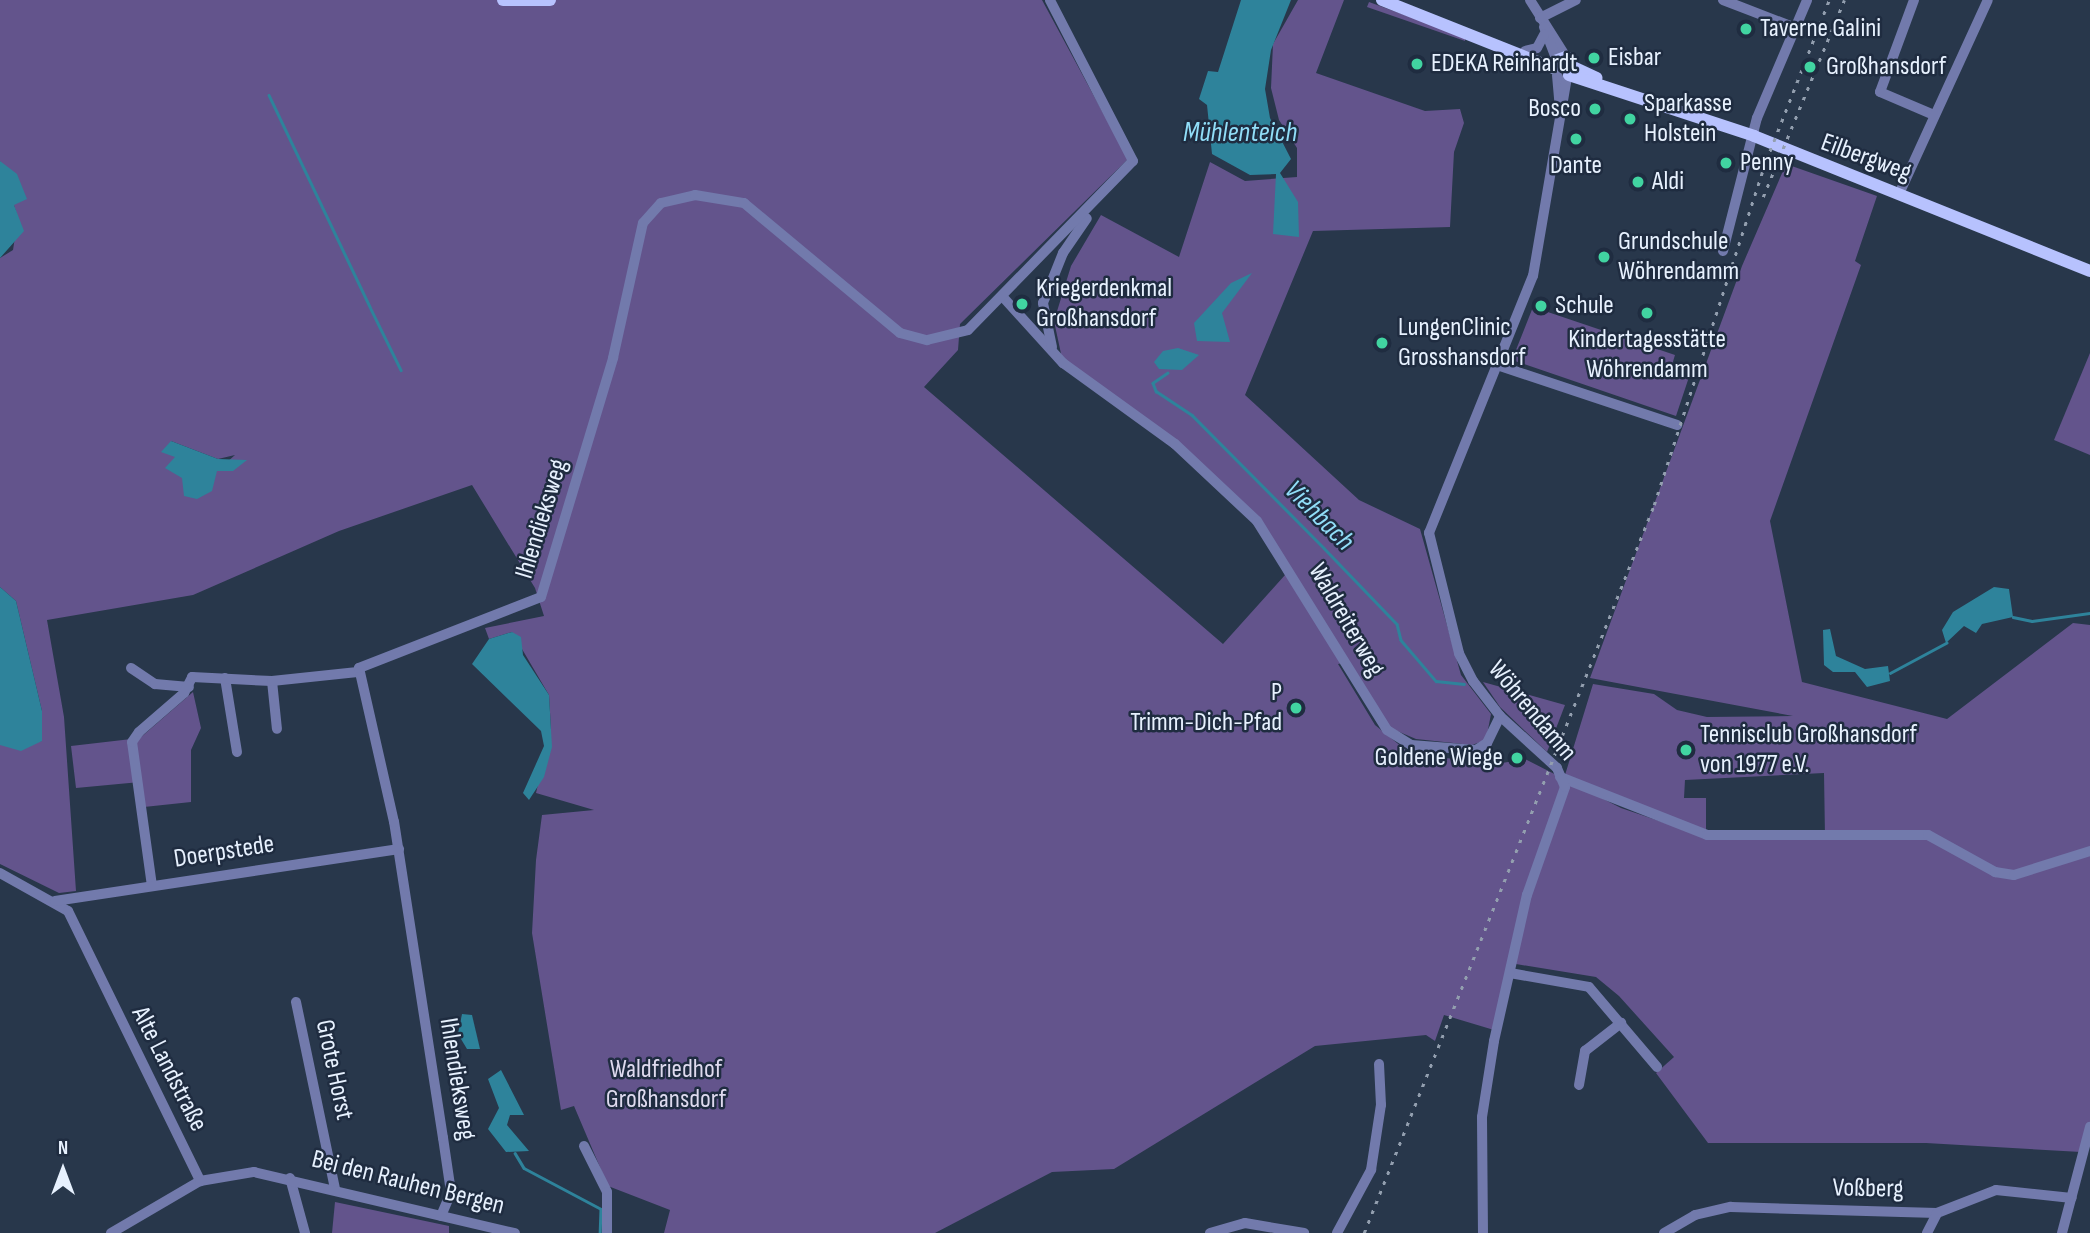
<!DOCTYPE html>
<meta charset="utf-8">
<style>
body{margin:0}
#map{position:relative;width:2090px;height:1233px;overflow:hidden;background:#28374b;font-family:"Sofia Sans Condensed",sans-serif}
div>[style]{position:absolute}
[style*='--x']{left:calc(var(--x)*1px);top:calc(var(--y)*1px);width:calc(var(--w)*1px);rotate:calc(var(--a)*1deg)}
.green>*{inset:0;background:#63548c}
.water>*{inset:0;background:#2e839b}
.stream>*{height:2.5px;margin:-1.25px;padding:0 1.25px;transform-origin:1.25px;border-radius:1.25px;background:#2e839b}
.minor>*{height:10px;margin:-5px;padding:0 5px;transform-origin:5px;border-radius:5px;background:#727aac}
.major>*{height:12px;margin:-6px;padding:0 6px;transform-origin:6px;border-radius:6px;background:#b7c2fe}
.rail>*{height:2.5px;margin-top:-1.25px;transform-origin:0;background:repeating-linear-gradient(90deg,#939faf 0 3.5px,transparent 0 10.5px)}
.dots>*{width:19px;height:19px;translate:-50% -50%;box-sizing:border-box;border:4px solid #1f2c40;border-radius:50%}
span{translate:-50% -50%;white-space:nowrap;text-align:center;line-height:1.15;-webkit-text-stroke:5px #1f2c40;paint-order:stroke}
.poi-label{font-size:26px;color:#e7f1fe}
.left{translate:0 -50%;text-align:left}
.right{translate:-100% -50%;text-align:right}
.street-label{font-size:26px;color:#e7f1fe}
.park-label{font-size:26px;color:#dedaee}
.water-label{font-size:28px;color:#91def8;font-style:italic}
.north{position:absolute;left:28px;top:1135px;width:70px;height:70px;-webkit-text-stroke:5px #1f2c40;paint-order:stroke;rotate:0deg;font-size:19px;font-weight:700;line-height:28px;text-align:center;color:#e7f1fe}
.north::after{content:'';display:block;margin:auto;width:24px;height:32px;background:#e7f1fe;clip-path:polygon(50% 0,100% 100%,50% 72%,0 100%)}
</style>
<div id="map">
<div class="green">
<i style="clip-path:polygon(evenodd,0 0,1042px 0,1128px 159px,960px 324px,958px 350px,924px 387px,1223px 644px,1285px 575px,1257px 521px,1222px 486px,1063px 363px,1054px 321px,1071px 266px,1101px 215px,1179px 257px,1210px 162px,1245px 181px,1297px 177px,1297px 148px,1279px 120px,1271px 88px,1273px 44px,1298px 0,1344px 0,1316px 73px,1425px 111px,1460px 109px,1464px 123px,1454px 152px,1450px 227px,1313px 231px,1245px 395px,1359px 500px,1420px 529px,1461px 675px,1491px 714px,1486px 740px,1472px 745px,1416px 739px,1390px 728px,1347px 662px,1338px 664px,1375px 725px,1408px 752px,1491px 765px,1525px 759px,1621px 808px,1709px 838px,1825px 838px,1824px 773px,1685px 780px,1684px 798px,1706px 798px,1706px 831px,1565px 775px,1593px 684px,1654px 694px,1677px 710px,1707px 717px,1793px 716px,1590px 678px,1742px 266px,1786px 164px,1877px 196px,1855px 261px,1861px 265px,1770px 521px,1802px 682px,1947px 719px,2073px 623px,2090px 625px,2090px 1122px,2081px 1152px,1926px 1143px,1708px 1143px,1656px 1073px,1674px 1057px,1619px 996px,1596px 977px,1516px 964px,1494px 1030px,1444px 1015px,1435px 1041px,1426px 1035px,1315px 1046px,1114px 1169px,1052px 1172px,935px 1233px,664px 1233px,670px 1210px,608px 1186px,574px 1106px,561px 1110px,532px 933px,536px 860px,542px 815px,594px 810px,536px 793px,551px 729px,549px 695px,512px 632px,489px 639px,485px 628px,544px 616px,535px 588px,472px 485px,339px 531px,193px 595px,47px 620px,64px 717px,76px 891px,59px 893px,0 864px,0 745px,42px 741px,42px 711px,16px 601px,0 587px,0 258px,13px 250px,18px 218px,0 161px,0 0,171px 441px,218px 459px,235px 455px,217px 471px,176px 457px,171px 441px)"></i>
<i style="clip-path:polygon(1369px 2px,1465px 37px,1465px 41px,1367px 7px)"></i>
<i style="clip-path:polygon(1533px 307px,1675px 355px,1671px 368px,1690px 374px,1676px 416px,1512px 360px)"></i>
<i style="clip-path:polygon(2090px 353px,2090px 455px,2054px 440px)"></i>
<i style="clip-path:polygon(1483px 682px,1565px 705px,1547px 752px,1500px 707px)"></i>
<i style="clip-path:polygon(193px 692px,201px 728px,191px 750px,191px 802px,144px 807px,140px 782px,76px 788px,71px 746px,140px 738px)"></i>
<i style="clip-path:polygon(335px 1202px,449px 1226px,449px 1233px,332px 1233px)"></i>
</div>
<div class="water">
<i style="clip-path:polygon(1241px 0,1291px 0,1271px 50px,1265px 89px,1270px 118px,1291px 159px,1280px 173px,1298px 202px,1299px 237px,1273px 234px,1276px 174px,1250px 175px,1212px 154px,1207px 105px,1199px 99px,1208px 71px,1218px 72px)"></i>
<i style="clip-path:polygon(0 161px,17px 174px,27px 199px,14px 205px,24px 231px,0 258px)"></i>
<i style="clip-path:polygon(1252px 273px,1222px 313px,1230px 342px,1197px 341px,1194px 323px,1231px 283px)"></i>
<i style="clip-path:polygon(1178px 348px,1199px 355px,1182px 370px,1159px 369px,1154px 362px,1163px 351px)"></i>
<i style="clip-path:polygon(171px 441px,218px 459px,247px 460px,233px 471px,217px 471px,212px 491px,197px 499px,184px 496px,182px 478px,165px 468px,175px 457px,161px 452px)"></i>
<i style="clip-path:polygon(0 587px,16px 601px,42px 711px,42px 741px,21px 751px,0 745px)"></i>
<i style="clip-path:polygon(1994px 587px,2009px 589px,2013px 617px,1982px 624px,1976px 633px,1964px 626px,1946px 643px,1942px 630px,1953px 612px)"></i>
<i style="clip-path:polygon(1830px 629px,1836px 656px,1865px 669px,1888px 666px,1890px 681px,1867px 687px,1855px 672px,1833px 672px,1824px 665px,1823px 630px)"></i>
<i style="clip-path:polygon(512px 632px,521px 637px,523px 655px,549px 695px,552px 747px,544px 777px,529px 800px,523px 793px,544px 746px,541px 731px,472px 664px,489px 639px)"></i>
<i style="clip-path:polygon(462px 1014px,472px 1015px,480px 1049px,467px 1049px,458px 1034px)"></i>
<i style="clip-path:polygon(501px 1070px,524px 1115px,510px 1115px,507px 1125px,529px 1151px,506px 1152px,488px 1129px,499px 1108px,488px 1079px)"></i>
</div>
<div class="stream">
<i style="--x:269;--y:95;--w:235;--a:64.5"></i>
<i style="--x:371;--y:309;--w:68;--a:63.8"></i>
<i style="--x:1168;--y:373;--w:18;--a:146"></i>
<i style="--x:1153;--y:383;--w:9;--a:69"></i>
<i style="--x:1156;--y:391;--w:43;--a:33.7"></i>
<i style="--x:1192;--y:415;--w:187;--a:45.2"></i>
<i style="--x:1324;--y:548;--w:105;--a:46.2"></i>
<i style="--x:1397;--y:624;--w:16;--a:76"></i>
<i style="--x:1401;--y:640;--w:54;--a:49.5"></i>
<i style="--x:1436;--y:681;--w:28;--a:6"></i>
<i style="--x:2013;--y:617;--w:19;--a:12"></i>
<i style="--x:2032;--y:621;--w:59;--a:-7.9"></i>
<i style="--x:1890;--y:673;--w:64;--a:-28.2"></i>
<i style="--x:515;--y:1153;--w:17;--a:59"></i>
<i style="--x:524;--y:1168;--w:87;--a:28"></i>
<i style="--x:601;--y:1209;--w:24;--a:92"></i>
</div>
<div class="minor">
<i style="--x:1530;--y:0;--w:67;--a:57.7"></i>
<i style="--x:1723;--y:0;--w:75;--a:21.1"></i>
<i style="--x:1914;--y:0;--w:98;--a:110.3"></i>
<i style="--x:1880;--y:92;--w:59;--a:23.1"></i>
<i style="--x:1540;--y:18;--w:40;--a:-26.6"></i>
<i style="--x:1544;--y:27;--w:34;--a:69"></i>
<i style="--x:1525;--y:51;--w:12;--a:-14"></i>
<i style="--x:1537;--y:48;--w:15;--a:-62"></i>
<i style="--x:1557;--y:75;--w:25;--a:85"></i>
<i style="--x:1899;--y:194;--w:213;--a:-65.4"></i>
<i style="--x:1723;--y:251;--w:137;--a:-75.7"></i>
<i style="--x:1757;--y:118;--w:128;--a:-67"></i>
<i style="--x:1002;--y:296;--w:91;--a:47.7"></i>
<i style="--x:1063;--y:363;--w:138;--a:35.9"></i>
<i style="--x:1175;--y:444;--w:112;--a:43.2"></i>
<i style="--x:1257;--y:521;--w:246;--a:58.1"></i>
<i style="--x:1387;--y:730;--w:28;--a:32"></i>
<i style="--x:1411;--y:745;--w:65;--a:4.4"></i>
<i style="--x:1476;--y:750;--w:13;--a:-32"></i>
<i style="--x:1487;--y:743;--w:30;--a:-64"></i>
<i style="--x:1052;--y:347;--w:45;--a:-101.6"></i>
<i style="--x:1043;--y:303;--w:54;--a:-68.2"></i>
<i style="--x:1063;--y:253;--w:42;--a:-55.6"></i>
<i style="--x:1497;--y:365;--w:190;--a:18.4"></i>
<i style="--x:131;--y:668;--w:29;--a:34"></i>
<i style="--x:155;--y:684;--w:34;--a:5"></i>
<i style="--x:225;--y:678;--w:75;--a:80.8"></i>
<i style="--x:272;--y:681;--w:48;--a:84.1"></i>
<i style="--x:1560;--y:777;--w:158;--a:21.5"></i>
<i style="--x:1707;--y:835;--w:221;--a:0"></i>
<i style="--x:1928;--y:835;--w:77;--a:28.9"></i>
<i style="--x:1995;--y:872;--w:19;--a:9"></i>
<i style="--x:2014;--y:875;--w:80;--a:-17.5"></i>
<i style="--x:0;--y:873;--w:78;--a:29.2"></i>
<i style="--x:68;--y:911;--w:301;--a:63.9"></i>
<i style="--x:152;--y:886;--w:145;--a:-97.9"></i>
<i style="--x:132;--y:742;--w:12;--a:-55"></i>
<i style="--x:139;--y:732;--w:60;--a:-40.9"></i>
<i style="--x:184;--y:693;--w:18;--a:-63"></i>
<i style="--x:192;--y:677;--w:80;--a:2.9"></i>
<i style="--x:272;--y:681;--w:86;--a:-6"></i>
<i style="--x:55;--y:901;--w:348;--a:-8.6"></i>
<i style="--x:1510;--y:973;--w:80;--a:10"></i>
<i style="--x:1589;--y:987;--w:105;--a:49.6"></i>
<i style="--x:296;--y:1002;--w:190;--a:78.2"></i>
<i style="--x:1579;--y:1085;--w:35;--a:-80"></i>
<i style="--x:1585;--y:1051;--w:46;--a:-37.9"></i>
<i style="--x:584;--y:1146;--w:51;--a:63.4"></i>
<i style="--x:607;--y:1192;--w:41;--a:90"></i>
<i style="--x:290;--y:1178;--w:57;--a:74.7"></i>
<i style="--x:441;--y:1216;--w:26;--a:-67"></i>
<i style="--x:451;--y:1192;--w:55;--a:-98.4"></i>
<i style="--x:443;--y:1138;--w:320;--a:-98.8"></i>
<i style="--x:394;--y:822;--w:158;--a:-102.8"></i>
<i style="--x:359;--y:668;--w:195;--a:-21.3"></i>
<i style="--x:541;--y:597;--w:250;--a:-73.2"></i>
<i style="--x:613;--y:358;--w:138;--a:-77.5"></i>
<i style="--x:643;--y:223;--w:27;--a:-48"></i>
<i style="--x:661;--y:203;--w:35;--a:-13"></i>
<i style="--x:695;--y:195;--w:50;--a:9.3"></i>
<i style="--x:744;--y:203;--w:203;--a:39.8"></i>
<i style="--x:900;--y:333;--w:28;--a:15"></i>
<i style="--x:927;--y:340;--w:42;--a:-13.7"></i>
<i style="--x:968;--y:330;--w:236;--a:-45.7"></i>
<i style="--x:1133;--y:161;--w:181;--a:-117.3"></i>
<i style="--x:111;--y:1233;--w:103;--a:-30.3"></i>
<i style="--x:200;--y:1181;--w:55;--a:-9.5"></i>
<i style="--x:254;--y:1172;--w:268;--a:13.2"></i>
<i style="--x:1210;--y:1233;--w:36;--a:-16"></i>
<i style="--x:1245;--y:1223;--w:60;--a:9.6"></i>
<i style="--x:1337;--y:1233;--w:72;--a:-61.6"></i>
<i style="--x:1371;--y:1170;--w:66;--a:-81.3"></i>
<i style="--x:1381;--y:1105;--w:41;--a:-92.8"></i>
<i style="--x:1483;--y:1233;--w:116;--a:-90.5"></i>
<i style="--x:1482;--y:1117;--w:77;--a:-81"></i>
<i style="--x:1494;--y:1041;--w:150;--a:-77.3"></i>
<i style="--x:1527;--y:895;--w:114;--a:-70.6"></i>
<i style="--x:1565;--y:787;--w:21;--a:-113"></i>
<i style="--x:1557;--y:768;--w:77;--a:-137.6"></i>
<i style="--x:1500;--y:716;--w:44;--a:-127.6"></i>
<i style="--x:1473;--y:681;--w:31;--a:-117"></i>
<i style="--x:1459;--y:653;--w:124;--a:-104"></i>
<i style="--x:1429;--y:533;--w:277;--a:-68"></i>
<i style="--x:1533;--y:276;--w:202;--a:-80.3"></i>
<i style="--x:1664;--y:1233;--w:36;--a:-30"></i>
<i style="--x:1695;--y:1215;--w:37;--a:-13"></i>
<i style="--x:1731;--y:1207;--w:206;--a:1.7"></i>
<i style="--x:1937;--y:1213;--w:63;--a:-21.3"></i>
<i style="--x:1996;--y:1190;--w:76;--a:6"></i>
<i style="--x:1927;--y:1233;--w:22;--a:-63"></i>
<i style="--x:2062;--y:1233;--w:110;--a:-75.2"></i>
</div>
<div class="major">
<i style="--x:503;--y:0;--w:47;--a:0"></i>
<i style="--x:1382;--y:0;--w:184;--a:21.7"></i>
<i style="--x:1555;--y:61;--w:12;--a:-20"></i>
<i style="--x:1566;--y:57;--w:12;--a:55"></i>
<i style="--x:1573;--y:67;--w:26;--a:25"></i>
<i style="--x:1569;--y:75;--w:195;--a:18.2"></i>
<i style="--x:1754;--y:136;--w:362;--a:21.9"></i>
</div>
<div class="rail">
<i style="--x:1763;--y:197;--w:213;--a:-67.6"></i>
<i style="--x:1364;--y:1233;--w:784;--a:-68.28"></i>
<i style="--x:1654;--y:505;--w:362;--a:-72"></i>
<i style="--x:1766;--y:161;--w:173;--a:-68.6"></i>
</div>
<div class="dots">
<i style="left:1746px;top:29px;background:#41d4a1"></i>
<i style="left:1594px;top:58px;background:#41d4a1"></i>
<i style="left:1417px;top:64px;background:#41d4a1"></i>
<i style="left:1810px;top:67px;background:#41d4a1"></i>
<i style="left:1595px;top:109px;background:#41d4a1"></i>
<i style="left:1630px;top:119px;background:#41d4a1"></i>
<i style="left:1576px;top:139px;background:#41d4a1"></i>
<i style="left:1726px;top:163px;background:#41d4a1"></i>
<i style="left:1638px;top:182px;background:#41d4a1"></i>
<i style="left:1604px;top:257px;background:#41d4a1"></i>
<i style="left:1022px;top:304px;background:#41d4a1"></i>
<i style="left:1541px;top:306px;background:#41d4a1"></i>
<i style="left:1647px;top:313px;background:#41d4a1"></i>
<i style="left:1382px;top:343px;background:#41d4a1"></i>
<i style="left:1296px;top:708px;background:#41d4a1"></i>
<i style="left:1686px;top:750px;background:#41d4a1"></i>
<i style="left:1517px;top:758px;background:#41d4a1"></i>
</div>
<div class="poi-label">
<span class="left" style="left:1760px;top:29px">Taverne Galini</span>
<span class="left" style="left:1608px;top:58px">Eisbar</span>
<span class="left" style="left:1431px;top:64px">EDEKA Reinhardt</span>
<span class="left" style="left:1826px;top:67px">Großhansdorf</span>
<span class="left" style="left:1644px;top:119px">Sparkasse<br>Holstein</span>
<span class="right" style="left:1581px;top:109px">Bosco</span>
<span class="left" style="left:1740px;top:163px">Penny</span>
<span style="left:1576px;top:166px">Dante</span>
<span class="left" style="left:1652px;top:182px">Aldi</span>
<span class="left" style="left:1618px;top:257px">Grundschule<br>Wöhrendamm</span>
<span class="left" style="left:1036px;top:304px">Kriegerdenkmal<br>Großhansdorf</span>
<span class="left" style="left:1555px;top:306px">Schule</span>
<span class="left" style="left:1398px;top:343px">LungenClinic<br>Grosshansdorf</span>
<span style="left:1647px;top:355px">Kindertagesstätte<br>Wöhrendamm</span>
<span class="right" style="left:1282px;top:708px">P<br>Trimm-Dich-Pfad</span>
<span class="left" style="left:1700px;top:750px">Tennisclub Großhansdorf<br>von 1977 e.V.</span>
<span class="right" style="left:1503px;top:758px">Goldene Wiege</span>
</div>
<div class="street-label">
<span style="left:1866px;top:158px;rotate:20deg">Eilbergweg</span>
<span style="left:542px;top:519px;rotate:-73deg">Ihlendieksweg</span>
<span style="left:1346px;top:620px;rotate:60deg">Waldreiterweg</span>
<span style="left:1532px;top:711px;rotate:50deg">Wöhrendamm</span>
<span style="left:224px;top:852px;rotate:-9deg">Doerpstede</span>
<span style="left:169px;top:1069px;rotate:63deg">Alte Landstraße</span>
<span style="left:334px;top:1070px;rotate:78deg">Grote Horst</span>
<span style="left:457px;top:1079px;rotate:81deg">Ihlendieksweg</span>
<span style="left:408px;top:1183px;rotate:14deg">Bei den Rauhen Bergen</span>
<span style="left:1868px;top:1189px;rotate:1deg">Voßberg</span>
</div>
<div class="park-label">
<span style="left:666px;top:1085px">Waldfriedhof<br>Großhansdorf</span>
</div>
<div class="water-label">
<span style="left:1240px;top:133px">Mühlenteich</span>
<span style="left:1319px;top:516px;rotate:45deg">Viehbach</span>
</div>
<div class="north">N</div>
</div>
